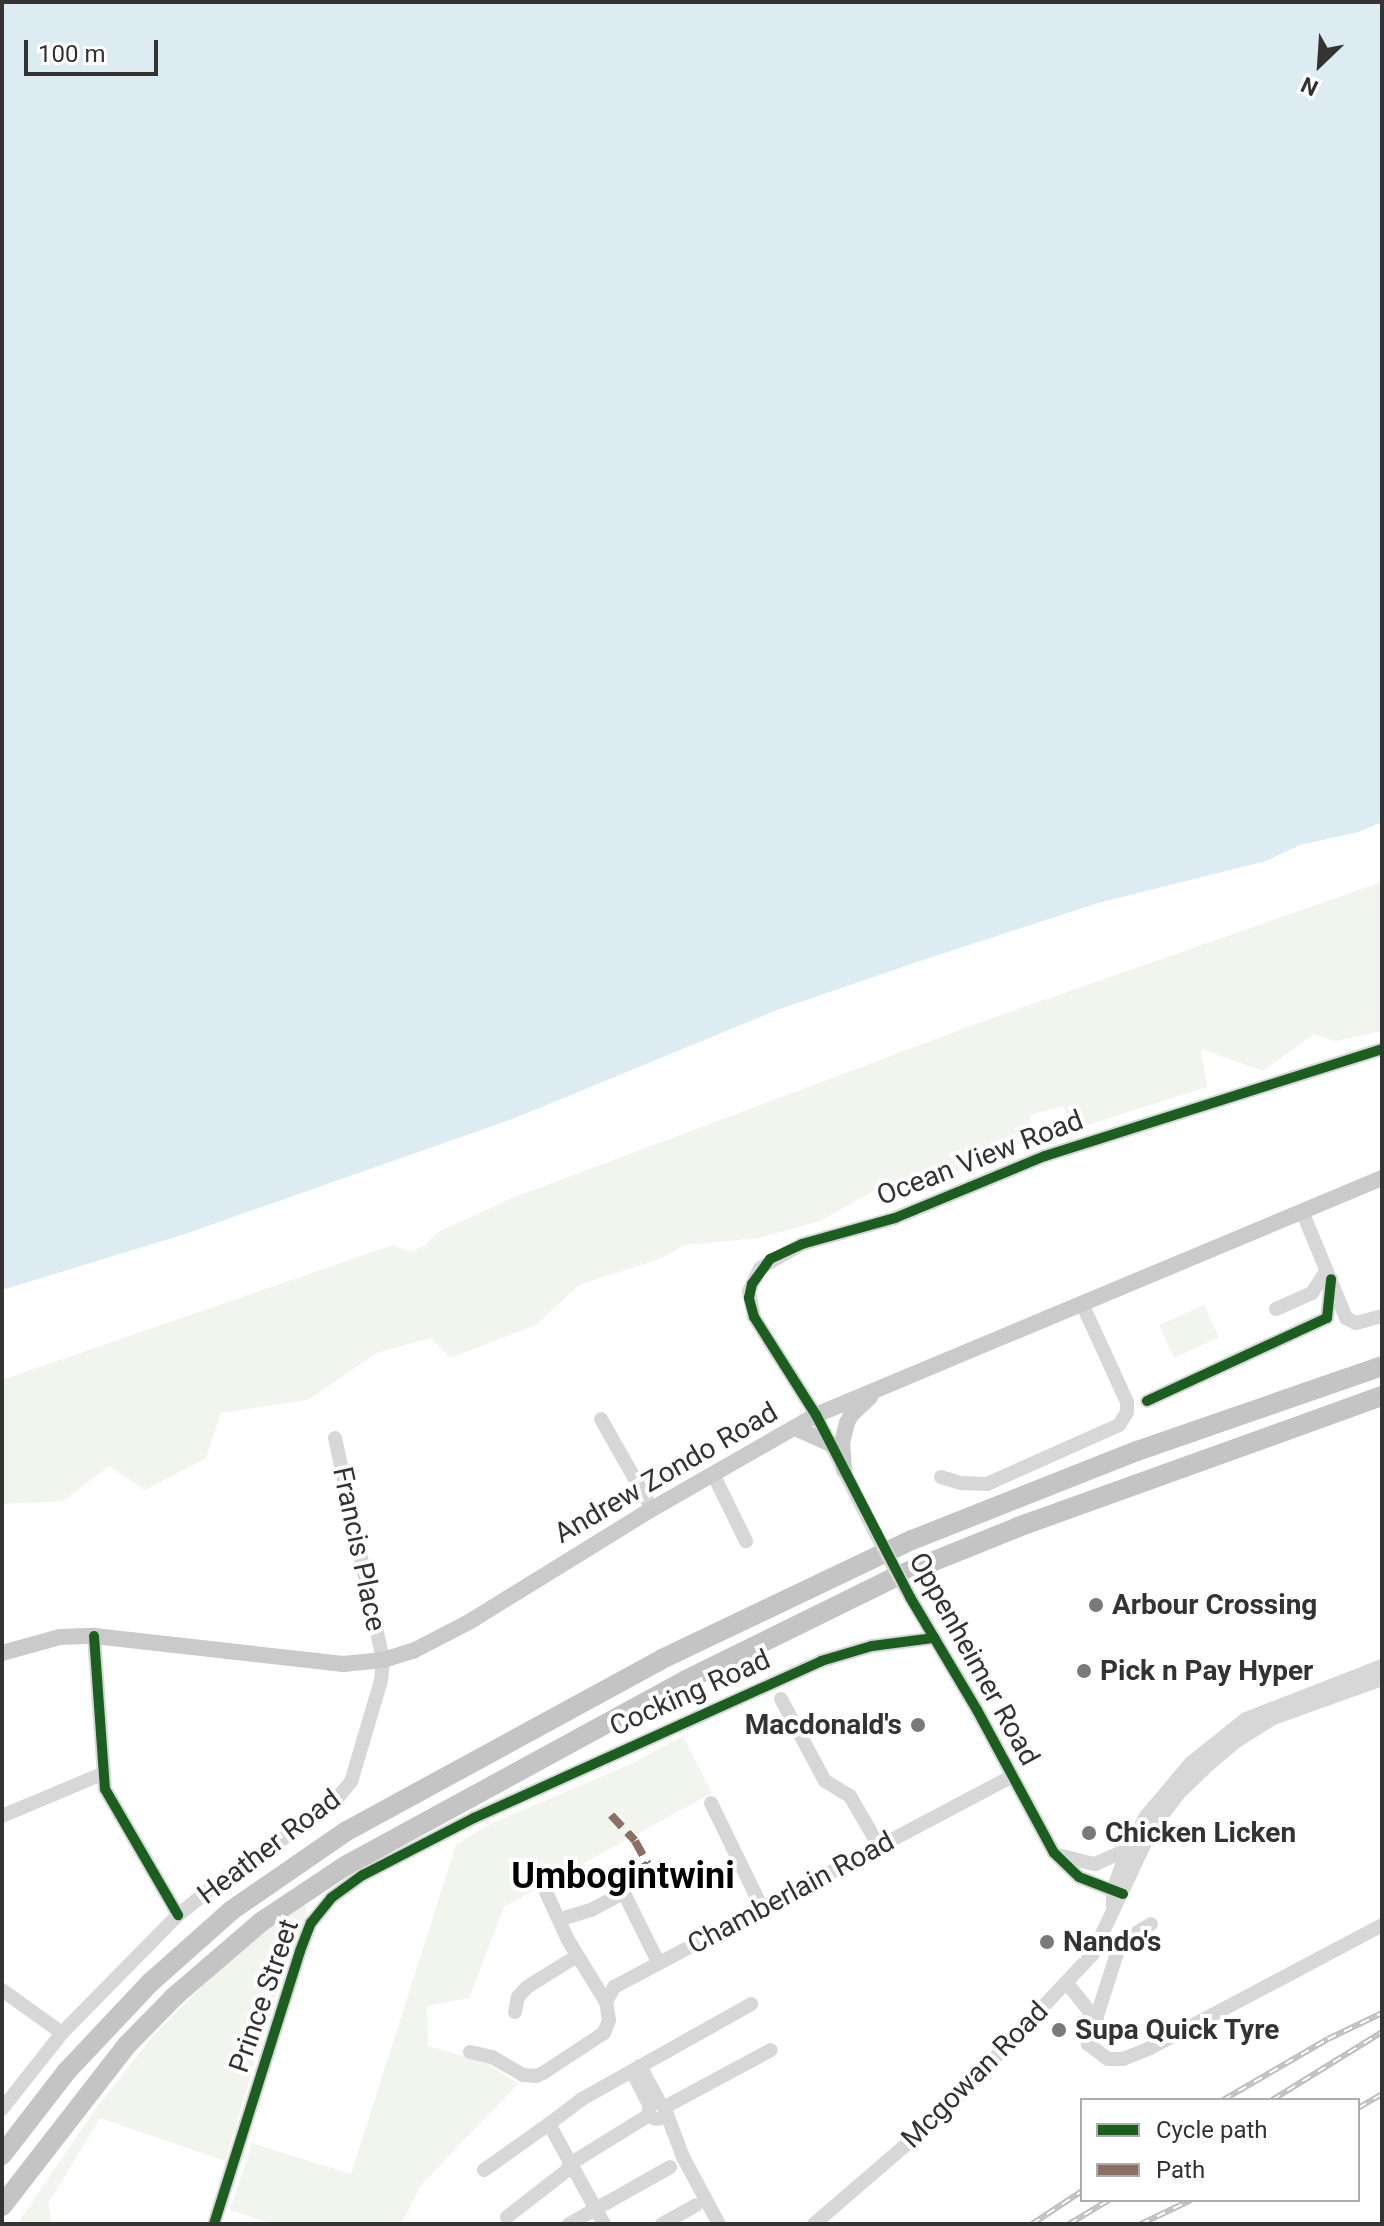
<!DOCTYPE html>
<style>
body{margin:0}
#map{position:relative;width:1384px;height:2226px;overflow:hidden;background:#fff;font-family:Roboto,sans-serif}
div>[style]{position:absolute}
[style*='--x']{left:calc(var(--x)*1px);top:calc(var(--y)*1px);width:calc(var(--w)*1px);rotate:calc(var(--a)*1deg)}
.green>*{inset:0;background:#f1f5ed}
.water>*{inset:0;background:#ddebf3}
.minor>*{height:14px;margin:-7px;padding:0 7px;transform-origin:7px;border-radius:7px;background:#d7d7d7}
.minor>.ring{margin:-7px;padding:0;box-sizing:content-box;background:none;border:14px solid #d7d7d7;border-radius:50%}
.major>*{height:16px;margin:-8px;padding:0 8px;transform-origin:8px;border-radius:8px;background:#cacaca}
.highway>*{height:20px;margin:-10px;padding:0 10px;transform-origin:10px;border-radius:10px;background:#c4c4c4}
.rail>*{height:6px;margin-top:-3px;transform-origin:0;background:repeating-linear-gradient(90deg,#fff 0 9px,#bebebe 0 18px);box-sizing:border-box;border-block:2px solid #bebebe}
.minor-bridge>*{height:14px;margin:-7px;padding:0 7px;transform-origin:7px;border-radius:7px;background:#d7d7d7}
.quiet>*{height:8px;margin-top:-4px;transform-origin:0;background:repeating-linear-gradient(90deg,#8d6e63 0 16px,transparent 0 24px)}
.cycleway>*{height:10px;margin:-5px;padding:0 5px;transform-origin:5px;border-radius:5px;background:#1b5e20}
.dots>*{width:22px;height:22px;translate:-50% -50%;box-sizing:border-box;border:4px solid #fff;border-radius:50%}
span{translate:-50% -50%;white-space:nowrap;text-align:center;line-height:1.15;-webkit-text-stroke:8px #fff;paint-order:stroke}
.street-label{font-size:28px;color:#333}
.poi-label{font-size:28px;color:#333;font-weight:700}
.left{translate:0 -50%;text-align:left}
.right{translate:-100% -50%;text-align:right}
.district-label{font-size:36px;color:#000;font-weight:700}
.frame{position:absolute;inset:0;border:4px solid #333;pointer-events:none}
.legend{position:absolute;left:1080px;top:2098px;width:280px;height:104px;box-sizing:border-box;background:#fff;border:2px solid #adadad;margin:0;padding:10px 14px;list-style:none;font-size:24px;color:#333}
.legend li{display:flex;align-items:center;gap:16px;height:40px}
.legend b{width:40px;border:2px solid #adadad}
.north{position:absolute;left:1280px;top:24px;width:80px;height:80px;-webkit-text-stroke:6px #fff;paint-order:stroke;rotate:205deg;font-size:22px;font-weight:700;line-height:32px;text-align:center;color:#333}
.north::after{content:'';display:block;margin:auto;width:28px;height:36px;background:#333;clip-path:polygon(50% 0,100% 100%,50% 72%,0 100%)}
.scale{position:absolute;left:24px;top:40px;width:134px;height:36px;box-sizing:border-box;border:4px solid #333;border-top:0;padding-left:10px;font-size:24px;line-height:28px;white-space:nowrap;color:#333;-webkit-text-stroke:6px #fff;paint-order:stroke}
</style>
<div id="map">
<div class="green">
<i style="clip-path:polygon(1382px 882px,1382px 1031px,1336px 1041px,1314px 1034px,1263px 1071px,1201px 1049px,1207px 1087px,1075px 1129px,1063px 1106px,1030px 1115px,1031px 1139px,897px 1198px,881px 1187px,820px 1221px,759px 1238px,685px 1245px,662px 1258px,579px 1285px,536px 1325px,450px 1358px,431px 1338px,377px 1353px,308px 1400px,221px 1413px,206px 1458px,145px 1490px,109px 1466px,63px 1501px,2px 1504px,2px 1380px,393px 1245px,411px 1252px,424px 1246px,438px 1232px,512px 1198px,981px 1022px)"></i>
<i style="clip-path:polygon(1204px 1305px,1219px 1337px,1174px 1358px,1159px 1325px)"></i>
<i style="clip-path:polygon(683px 1736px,712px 1793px,504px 1907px,469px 1998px,427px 2006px,428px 2046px,487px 2063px,518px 2084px,421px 2185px,401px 2224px,274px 2224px,230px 2210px,252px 2143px,351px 2174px,456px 1845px,486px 1826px,633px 1763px)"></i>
<i style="clip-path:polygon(303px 1901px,307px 1912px,276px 1994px,225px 2161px,100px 2118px,48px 2204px,52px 2224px,17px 2224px,97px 2107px,153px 2036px,222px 1966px)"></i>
</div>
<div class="water">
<i style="clip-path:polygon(2px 2px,1382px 2px,1382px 822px,1359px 832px,1300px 845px,1266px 861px,1098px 903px,926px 959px,777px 1010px,515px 1118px,182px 1235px,2px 1290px)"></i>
</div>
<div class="minor">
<i style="--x:1302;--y:1211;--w:116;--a:67.6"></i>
<i style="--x:1346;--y:1318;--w:11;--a:27"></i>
<i style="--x:1356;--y:1323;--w:27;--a:-15"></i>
<i style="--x:1276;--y:1309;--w:39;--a:-24"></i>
<i style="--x:1312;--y:1293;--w:27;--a:-57"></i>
<i style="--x:1147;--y:1401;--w:198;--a:-24.8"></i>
<i style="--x:1327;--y:1318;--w:39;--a:-84"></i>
<i style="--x:601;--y:1419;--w:103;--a:60.5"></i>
<i style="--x:713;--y:1474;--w:75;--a:63.8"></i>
<i style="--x:941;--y:1477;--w:21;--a:17"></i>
<i style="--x:961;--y:1483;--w:26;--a:2"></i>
<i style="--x:987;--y:1484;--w:145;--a:-24.1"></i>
<i style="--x:1119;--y:1425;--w:15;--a:-58"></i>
<i style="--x:1127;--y:1412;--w:10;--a:-90"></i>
<i style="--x:1127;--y:1402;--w:106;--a:-114.6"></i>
<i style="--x:875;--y:1532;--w:131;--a:-116.8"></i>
<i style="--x:816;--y:1415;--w:116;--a:-122.3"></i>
<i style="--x:754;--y:1317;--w:26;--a:-101"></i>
<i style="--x:749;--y:1291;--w:25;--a:-64"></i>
<i style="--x:760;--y:1268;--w:48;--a:-29.7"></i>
<i style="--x:802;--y:1244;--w:97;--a:-15.6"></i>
<i style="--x:895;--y:1218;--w:162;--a:-22.5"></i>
<i style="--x:1045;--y:1156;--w:354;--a:-17.6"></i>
<i style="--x:910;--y:1597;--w:131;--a:59.3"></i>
<i style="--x:977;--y:1710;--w:162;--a:61.7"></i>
<i style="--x:1054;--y:1853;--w:35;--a:44"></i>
<i style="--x:1079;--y:1877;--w:43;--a:21.8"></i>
<i style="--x:94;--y:1636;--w:153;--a:85.9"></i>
<i style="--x:105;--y:1789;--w:146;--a:59.9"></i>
<i style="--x:781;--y:1699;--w:93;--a:61.8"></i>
<i style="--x:825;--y:1781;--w:29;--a:31"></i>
<i style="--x:850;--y:1796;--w:58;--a:59.9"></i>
<i style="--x:711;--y:1803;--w:117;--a:64.1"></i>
<i style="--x:2;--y:1816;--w:108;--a:-22.8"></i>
<i style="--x:1058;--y:1855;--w:38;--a:14"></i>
<i style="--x:1095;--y:1864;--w:36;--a:-24"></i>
<i style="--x:619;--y:1883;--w:88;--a:63.7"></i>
<i style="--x:546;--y:1892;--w:53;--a:65.4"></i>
<i style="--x:568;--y:1940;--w:73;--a:58.5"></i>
<i style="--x:1113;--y:1906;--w:16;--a:-90"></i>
<i style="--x:1113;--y:1890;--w:44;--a:-69.9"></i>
<i style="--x:1128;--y:1849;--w:39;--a:-61"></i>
<i style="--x:1147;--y:1815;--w:68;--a:-49.8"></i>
<i style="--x:1191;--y:1763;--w:70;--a:-38.7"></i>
<i style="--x:1246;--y:1719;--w:146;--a:-21.3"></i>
<i style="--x:561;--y:1919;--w:31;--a:-17"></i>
<i style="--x:591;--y:1910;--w:36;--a:-28"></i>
<i style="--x:1151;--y:1924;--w:27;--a:149"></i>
<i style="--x:1128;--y:1938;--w:16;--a:130"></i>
<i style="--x:1118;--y:1950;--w:99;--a:107.7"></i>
<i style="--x:1088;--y:2044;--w:25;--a:37"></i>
<i style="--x:1108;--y:2059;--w:15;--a:0"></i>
<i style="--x:1123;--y:2059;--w:29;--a:-22"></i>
<i style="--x:1150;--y:2048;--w:263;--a:-27.9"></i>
<i style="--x:1067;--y:1983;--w:48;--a:51.7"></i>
<i style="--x:2;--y:1990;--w:74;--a:35.6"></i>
<i style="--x:515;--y:2012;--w:15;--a:-79"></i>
<i style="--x:518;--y:1997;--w:13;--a:-48"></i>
<i style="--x:527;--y:1987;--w:59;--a:-31.8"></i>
<i style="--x:470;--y:2052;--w:23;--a:13"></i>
<i style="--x:492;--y:2057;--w:36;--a:30"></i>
<i style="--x:523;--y:2075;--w:13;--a:4"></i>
<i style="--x:536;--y:2076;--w:8;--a:-23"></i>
<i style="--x:543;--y:2073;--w:73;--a:-33.3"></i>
<i style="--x:604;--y:2033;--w:14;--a:-69"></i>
<i style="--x:609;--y:2020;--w:18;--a:-99"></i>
<i style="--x:606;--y:2002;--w:17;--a:-62"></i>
<i style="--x:614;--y:1987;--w:451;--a:-27.9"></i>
<i style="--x:640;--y:2066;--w:42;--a:61.6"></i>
<i style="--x:632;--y:2071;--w:39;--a:63"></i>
<i class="ring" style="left:649px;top:2103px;width:2px;height:2px"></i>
<i style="--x:665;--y:2107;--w:120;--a:-28.3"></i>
<i style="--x:2;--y:2109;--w:97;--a:-51.7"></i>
<i style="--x:62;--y:2033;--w:165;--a:-45.5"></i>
<i style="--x:178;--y:1915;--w:58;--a:-38.7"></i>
<i style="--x:223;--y:1879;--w:128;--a:-33.8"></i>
<i style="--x:329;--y:1808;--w:34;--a:-50"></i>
<i style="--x:351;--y:1782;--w:105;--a:-73.5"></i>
<i style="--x:381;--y:1681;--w:21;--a:-85"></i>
<i style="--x:383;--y:1660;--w:227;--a:-102.2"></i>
<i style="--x:666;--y:2112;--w:48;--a:69.3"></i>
<i style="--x:683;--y:2157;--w:76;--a:61.8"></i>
<i style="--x:549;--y:2124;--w:41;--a:-37.1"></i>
<i style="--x:582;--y:2099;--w:194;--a:-29.3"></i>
<i style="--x:484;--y:2170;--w:80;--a:-35.3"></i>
<i style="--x:549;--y:2124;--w:114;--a:61.2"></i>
<i style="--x:507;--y:2217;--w:75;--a:-37.9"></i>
<i style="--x:566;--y:2171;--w:8;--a:-60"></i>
<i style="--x:570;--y:2164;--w:93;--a:-31.8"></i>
<i style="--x:214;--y:2224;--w:286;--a:-72.5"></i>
<i style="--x:300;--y:1951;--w:30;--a:-69"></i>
<i style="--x:311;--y:1923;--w:32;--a:-51"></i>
<i style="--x:331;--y:1898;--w:39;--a:-36"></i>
<i style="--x:363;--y:1875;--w:125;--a:-27.2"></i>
<i style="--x:474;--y:1818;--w:381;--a:-24.3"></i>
<i style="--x:821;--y:1661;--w:53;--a:-16.4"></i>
<i style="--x:872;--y:1646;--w:63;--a:-7.4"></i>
<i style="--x:569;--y:2224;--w:116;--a:-29.4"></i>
<i style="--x:662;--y:2224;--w:38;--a:-29"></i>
<i style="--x:814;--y:2224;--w:169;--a:-40.7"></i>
<i style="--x:942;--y:2114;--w:219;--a:-46.7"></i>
<i style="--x:1092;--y:1955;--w:138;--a:-64.7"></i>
<i style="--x:1151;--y:1830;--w:45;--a:-53.1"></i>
<i style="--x:1178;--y:1794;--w:42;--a:-44"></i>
<i style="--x:1208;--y:1765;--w:39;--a:-40"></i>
<i style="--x:1238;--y:1740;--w:39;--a:-32"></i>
<i style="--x:1271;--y:1719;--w:118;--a:-19.8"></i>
</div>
<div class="major">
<i style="--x:795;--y:1428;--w:39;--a:24"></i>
<i style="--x:844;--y:1470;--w:27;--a:-94"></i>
<i style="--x:842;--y:1443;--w:21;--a:-76"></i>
<i style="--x:847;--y:1423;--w:9;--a:-63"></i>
<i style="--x:851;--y:1415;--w:26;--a:-43"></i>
<i style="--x:2;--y:1653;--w:60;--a:-15.4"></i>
<i style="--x:60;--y:1637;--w:34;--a:-2"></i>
<i style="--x:94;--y:1636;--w:251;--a:6.4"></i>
<i style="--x:343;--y:1664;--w:40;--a:-5.7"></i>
<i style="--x:383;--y:1660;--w:31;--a:-17"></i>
<i style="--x:413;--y:1651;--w:63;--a:-27.4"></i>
<i style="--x:469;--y:1622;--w:215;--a:-31.7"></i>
<i style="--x:652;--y:1509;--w:189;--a:-29.8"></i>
<i style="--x:816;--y:1415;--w:614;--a:-22.72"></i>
</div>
<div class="highway">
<i style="--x:2;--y:2155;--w:106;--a:-52.3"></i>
<i style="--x:67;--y:2071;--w:122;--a:-46.7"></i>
<i style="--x:151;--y:1982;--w:108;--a:-41.6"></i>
<i style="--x:232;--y:1910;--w:137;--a:-34.6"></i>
<i style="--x:345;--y:1832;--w:361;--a:-28.6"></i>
<i style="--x:662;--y:1659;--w:277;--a:-25.5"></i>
<i style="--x:912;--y:1540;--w:242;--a:-21.6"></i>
<i style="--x:1137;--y:1451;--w:259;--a:-19.1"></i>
<i style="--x:2;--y:2206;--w:204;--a:-52.2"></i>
<i style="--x:127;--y:2045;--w:69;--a:-45.6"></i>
<i style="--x:175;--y:1996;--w:113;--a:-40.7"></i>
<i style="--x:261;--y:1922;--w:101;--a:-33.7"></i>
<i style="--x:345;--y:1866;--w:388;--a:-28.6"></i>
<i style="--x:686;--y:1680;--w:235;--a:-26.2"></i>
<i style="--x:897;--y:1576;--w:131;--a:-22"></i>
<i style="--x:1018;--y:1527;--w:387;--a:-19.8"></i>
</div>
<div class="rail">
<i style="--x:1223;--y:2100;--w:121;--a:-30.2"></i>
<i style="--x:1328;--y:2039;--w:60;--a:-25.7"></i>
<i style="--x:1272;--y:2100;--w:129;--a:-31.7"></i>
<i style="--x:1358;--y:2108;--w:28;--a:-30"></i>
<i style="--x:1032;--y:2224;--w:60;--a:-33.4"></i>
<i style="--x:1069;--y:2224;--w:47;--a:-31"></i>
<i style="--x:1141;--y:2224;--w:55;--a:-25.6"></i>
</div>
<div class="minor-bridge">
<i style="--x:875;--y:1532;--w:74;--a:61.7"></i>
</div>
<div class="quiet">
<i style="--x:611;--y:1815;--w:35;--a:47"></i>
<i style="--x:635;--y:1841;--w:26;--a:61"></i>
<i style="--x:648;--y:1864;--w:35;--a:147"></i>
</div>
<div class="cycleway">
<i style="--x:1147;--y:1401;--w:198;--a:-24.8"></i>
<i style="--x:1327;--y:1318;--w:39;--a:-84"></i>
<i style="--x:94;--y:1636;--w:153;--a:85.9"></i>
<i style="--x:105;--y:1789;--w:146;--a:59.9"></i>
<i style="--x:1123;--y:1894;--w:47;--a:-158.9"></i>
<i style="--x:1079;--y:1877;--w:35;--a:-136"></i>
<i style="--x:1054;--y:1853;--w:162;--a:-118.3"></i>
<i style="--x:977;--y:1710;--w:131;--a:-120.7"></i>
<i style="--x:910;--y:1597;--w:205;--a:-117.3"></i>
<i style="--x:816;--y:1415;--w:116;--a:-122.3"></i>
<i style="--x:754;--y:1317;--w:20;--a:-105"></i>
<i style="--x:749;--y:1298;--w:14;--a:-78"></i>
<i style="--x:752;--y:1284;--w:31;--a:-54"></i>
<i style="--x:770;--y:1259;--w:35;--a:-25"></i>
<i style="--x:802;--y:1244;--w:97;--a:-15.6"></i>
<i style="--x:895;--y:1218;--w:162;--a:-22.5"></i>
<i style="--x:1045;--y:1156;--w:354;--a:-17.6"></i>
<i style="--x:214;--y:2224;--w:286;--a:-72.5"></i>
<i style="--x:300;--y:1951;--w:30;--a:-69"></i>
<i style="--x:311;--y:1923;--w:32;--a:-51"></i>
<i style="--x:331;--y:1898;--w:39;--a:-36"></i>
<i style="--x:363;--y:1875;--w:125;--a:-27.2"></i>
<i style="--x:474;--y:1818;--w:381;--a:-24.3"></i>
<i style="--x:821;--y:1661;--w:53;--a:-16.4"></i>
<i style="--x:872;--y:1646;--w:63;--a:-7.4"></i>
</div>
<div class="dots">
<i style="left:1096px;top:1605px;background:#7a7a7a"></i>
<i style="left:1084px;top:1671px;background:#7a7a7a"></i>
<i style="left:918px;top:1725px;background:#7a7a7a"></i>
<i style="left:1089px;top:1833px;background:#7a7a7a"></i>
<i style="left:1047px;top:1942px;background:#7a7a7a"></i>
<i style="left:1059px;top:2030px;background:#7a7a7a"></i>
</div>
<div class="street-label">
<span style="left:980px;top:1158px;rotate:-21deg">Ocean View Road</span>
<span style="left:666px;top:1473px;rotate:-30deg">Andrew Zondo Road</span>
<span style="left:359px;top:1549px;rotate:78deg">Francis Place</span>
<span style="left:974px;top:1659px;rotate:61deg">Oppenheimer Road</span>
<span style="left:690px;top:1693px;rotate:-24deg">Cocking Road</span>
<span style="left:269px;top:1847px;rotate:-37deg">Heather Road</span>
<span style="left:791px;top:1893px;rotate:-28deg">Chamberlain Road</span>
<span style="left:264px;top:1996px;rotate:-71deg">Prince Street</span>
<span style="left:975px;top:2075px;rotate:-45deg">Mcgowan Road</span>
</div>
<div class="poi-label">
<span class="left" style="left:1112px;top:1605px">Arbour Crossing</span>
<span class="left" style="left:1100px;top:1671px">Pick n Pay Hyper</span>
<span class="right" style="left:902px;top:1725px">Macdonald's</span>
<span class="left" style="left:1105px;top:1833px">Chicken Licken</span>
<span class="left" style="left:1063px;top:1942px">Nando's</span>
<span class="left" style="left:1075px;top:2030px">Supa Quick Tyre</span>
</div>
<div class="district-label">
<span style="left:623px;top:1877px">Umbogintwini</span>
</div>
<div class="frame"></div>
<ul class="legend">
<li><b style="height:10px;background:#1b5e20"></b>Cycle path</li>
<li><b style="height:10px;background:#8d6e63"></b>Path</li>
</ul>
<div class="north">N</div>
<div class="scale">100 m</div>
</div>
